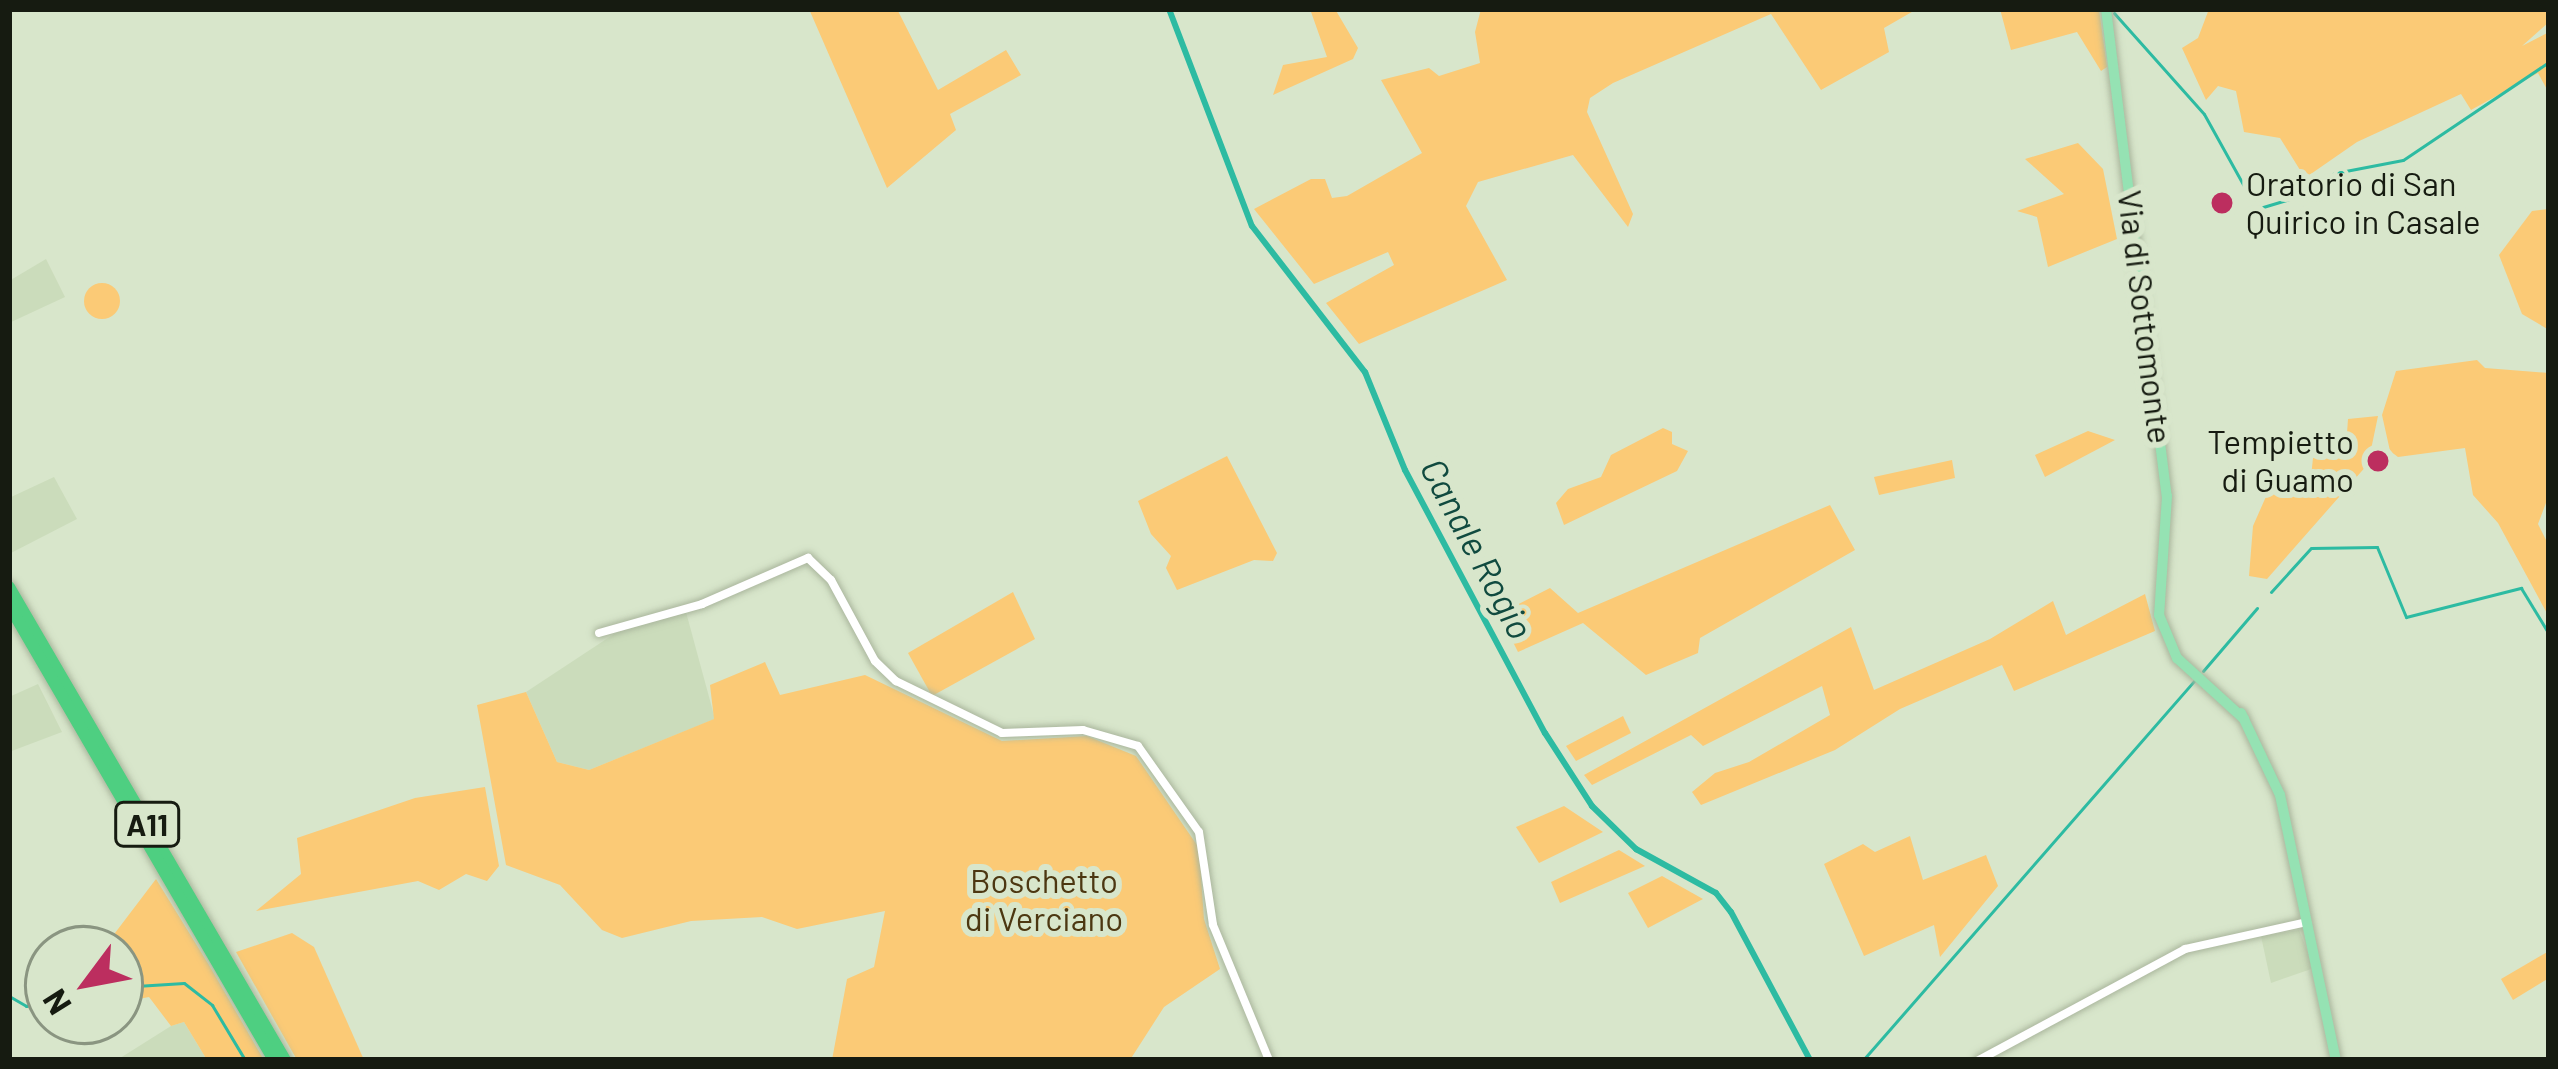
<!DOCTYPE html>
<style>
body{margin:0}
#map{position:relative;width:2558px;height:1069px;overflow:hidden;background:#d8e6cb;font-family:Barlow,sans-serif}
div>[style]{position:absolute}
[style*='--x']{left:calc(var(--x)*1px);top:calc(var(--y)*1px);width:calc(var(--w)*1px);rotate:calc(var(--a)*1deg)}
.built>*{inset:0;background:#cbdcbb}
.green>*{inset:0;background:#fbca76}
.round{border-radius:50%}
.stream>*{height:3px;margin:-1.5px;padding:0 1.5px;transform-origin:1.5px;border-radius:1.5px;background:#2dbba2}
.canal>*{height:6px;margin:-3px;padding:0 3px;transform-origin:3px;border-radius:3px;background:#2dbba2}
.roads{filter:drop-shadow(0 0 3px #aab69d) drop-shadow(0 0 3px #aab69d)}
.minor>*{height:8px;margin:-4px;padding:0 4px;transform-origin:4px;border-radius:4px;background:#fff}
.major>*{height:10px;margin:-5px;padding:0 5px;transform-origin:5px;border-radius:5px;background:#95e2b3}
.highway>*{height:12px;margin:-6px;padding:0 6px;transform-origin:6px;border-radius:6px;background:#4ecf81}
.dots>*{width:33px;height:33px;translate:-50% -50%;box-sizing:border-box;border:6px solid #d8e6cb;border-radius:50%}
span{translate:-50% -50%;white-space:nowrap;text-align:center;line-height:1.15;-webkit-text-stroke:12px #d8e6cb;paint-order:stroke}
.shield-label span{padding:3px 9px;background:#d8e6cb;border:3px solid;border-radius:9px;-webkit-text-stroke-width:0}
.shield-label{font-size:30px;color:#161b11;font-weight:700}
.poi-label{font-size:33px;color:#161b11}
.left{translate:0 -50%;text-align:left}
.right{translate:-100% -50%;text-align:right}
.street-label{font-size:33px;color:#161b11}
.park-label{font-size:33px;color:#4c3711}
.water-label{font-size:36px;color:#104a3f;font-style:italic}
.frame{position:absolute;inset:0;border:12px solid #161b11;pointer-events:none}
.north{position:absolute;left:24px;top:925px;width:120px;height:120px;box-sizing:border-box;background:#d8e6cb;border:3px solid #8a9581;border-radius:50%;rotate:238deg;font-size:33px;font-weight:700;line-height:48px;text-align:center;color:#161b11}
.north::after{content:'';display:block;margin:auto;width:42px;height:54px;background:#bc2e5f;clip-path:polygon(50% 0,100% 100%,50% 72%,0 100%)}
</style>
<div id="map">
<div class="built">
<i style="clip-path:polygon(46px 259px,65px 297px,9px 323px,9px 281px)"></i>
<i style="clip-path:polygon(54px 477px,77px 519px,9px 554px,9px 498px)"></i>
<i style="clip-path:polygon(686px 612px,715px 719px,589px 770px,557px 762px,526px 692px,617px 632px)"></i>
<i style="clip-path:polygon(38px 684px,62px 732px,9px 752px,9px 697px)"></i>
<i style="clip-path:polygon(2299px 930px,2314px 968px,2271px 983px,2261px 936px)"></i>
<i style="clip-path:polygon(184px 1022px,207px 1060px,117px 1060px,171px 1026px)"></i>
</div>
<div class="green">
<i style="clip-path:polygon(809px 9px,897px 9px,938px 90px,1006px 50px,1021px 75px,950px 114px,956px 130px,887px 188px)"></i>
<i style="clip-path:polygon(1310px 9px,1335px 9px,1358px 48px,1353px 59px,1273px 95px,1283px 65px,1327px 57px)"></i>
<i style="clip-path:polygon(1481px 9px,1917px 9px,1884px 28px,1889px 52px,1821px 90px,1771px 14px,1613px 83px,1590px 98px,1587px 112px,1633px 214px,1628px 227px,1573px 155px,1478px 182px,1466px 206px,1507px 280px,1359px 344px,1326px 303px,1394px 265px,1388px 252px,1314px 284px,1254px 209px,1311px 179px,1325px 179px,1332px 198px,1347px 196px,1422px 153px,1381px 80px,1429px 68px,1439px 76px,1480px 63px,1475px 32px)"></i>
<i style="clip-path:polygon(2000px 9px,2099px 9px,2107px 67px,2101px 71px,2077px 32px,2011px 50px)"></i>
<i style="clip-path:polygon(2209px 9px,2549px 9px,2549px 22px,2522px 46px,2549px 32px,2549px 93px,2538px 73px,2471px 110px,2461px 94px,2357px 142px,2305px 178px,2280px 138px,2244px 132px,2236px 91px,2218px 86px,2206px 100px,2182px 48px,2198px 38px)"></i>
<i style="clip-path:polygon(2078px 143px,2103px 169px,2117px 239px,2048px 267px,2037px 217px,2017px 211px,2064px 194px,2025px 159px)"></i>
<i style="clip-path:polygon(2549px 209px,2549px 330px,2522px 314px,2499px 255px,2532px 211px)"></i>
<i class="round" style="left:84px;top:283px;width:36px;height:36px"></i>
<i style="clip-path:polygon(2477px 360px,2485px 368px,2549px 373px,2549px 495px,2538px 524px,2549px 546px,2549px 617px,2498px 523px,2473px 495px,2465px 448px,2398px 457px,2390px 451px,2382px 415px,2396px 371px)"></i>
<i style="clip-path:polygon(2378px 416px,2368px 464px,2267px 579px,2249px 576px,2253px 526px,2268px 492px,2310px 486px,2313px 458px,2346px 447px,2348px 419px)"></i>
<i style="clip-path:polygon(1663px 428px,1672px 432px,1672px 444px,1688px 451px,1677px 471px,1564px 525px,1556px 503px,1568px 489px,1601px 477px,1611px 455px)"></i>
<i style="clip-path:polygon(2088px 431px,2115px 440px,2045px 477px,2035px 455px)"></i>
<i style="clip-path:polygon(1227px 456px,1277px 553px,1273px 561px,1254px 560px,1177px 590px,1166px 568px,1171px 556px,1151px 534px,1138px 501px)"></i>
<i style="clip-path:polygon(1952px 460px,1955px 478px,1879px 495px,1874px 477px)"></i>
<i style="clip-path:polygon(1830px 505px,1855px 550px,1700px 638px,1698px 653px,1646px 675px,1583px 623px,1518px 652px,1499px 614px,1550px 588px,1578px 613px)"></i>
<i style="clip-path:polygon(1013px 592px,1035px 639px,932px 696px,908px 653px)"></i>
<i style="clip-path:polygon(2145px 594px,2155px 631px,2014px 691px,2002px 665px,1900px 709px,1835px 750px,1701px 805px,1692px 792px,1715px 773px,1749px 762px,1830px 715px,1822px 686px,1703px 746px,1691px 735px,1592px 785px,1584px 775px,1851px 627px,1874px 690px,1990px 639px,2053px 601px,2066px 635px)"></i>
<i style="clip-path:polygon(765px 662px,780px 695px,865px 675px,1002px 741px,1087px 736px,1136px 756px,1199px 848px,1204px 919px,1220px 969px,1164px 1007px,1130px 1060px,832px 1060px,847px 979px,874px 967px,885px 911px,797px 929px,762px 917px,691px 921px,622px 938px,602px 930px,560px 885px,506px 865px,477px 705px,526px 692px,557px 762px,589px 770px,714px 719px,710px 685px)"></i>
<i style="clip-path:polygon(1623px 716px,1631px 733px,1576px 761px,1566px 746px)"></i>
<i style="clip-path:polygon(485px 787px,499px 866px,487px 881px,466px 874px,439px 890px,418px 881px,256px 911px,301px 874px,297px 838px,415px 798px)"></i>
<i style="clip-path:polygon(1564px 806px,1603px 832px,1539px 863px,1516px 827px)"></i>
<i style="clip-path:polygon(1910px 836px,1923px 880px,1986px 855px,1998px 886px,1940px 957px,1934px 925px,1864px 956px,1824px 864px,1863px 844px,1875px 852px)"></i>
<i style="clip-path:polygon(1619px 850px,1645px 866px,1560px 903px,1551px 882px)"></i>
<i style="clip-path:polygon(1662px 876px,1703px 899px,1648px 928px,1628px 893px)"></i>
<i style="clip-path:polygon(156px 879px,209px 965px,264px 1060px,207px 1060px,184px 1022px,171px 1026px,149px 997px,128px 1001px,132px 971px,115px 933px)"></i>
<i style="clip-path:polygon(292px 933px,314px 947px,364px 1060px,297px 1060px,236px 952px)"></i>
<i style="clip-path:polygon(2549px 951px,2549px 978px,2513px 1000px,2501px 979px)"></i>
</div>
<div class="stream">
<i style="--x:2114;--y:13;--w:135;--a:48.3"></i>
<i style="--x:2204;--y:114;--w:85;--a:61"></i>
<i style="--x:2263;--y:207;--w:42;--a:-16.7"></i>
<i style="--x:2303;--y:195;--w:39;--a:-35"></i>
<i style="--x:2335;--y:173;--w:69;--a:-10.8"></i>
<i style="--x:2403;--y:160;--w:176;--a:-33.9"></i>
<i style="--x:2271;--y:592;--w:59;--a:-47.7"></i>
<i style="--x:2311;--y:548;--w:66;--a:-0.9"></i>
<i style="--x:2377;--y:547;--w:76;--a:67.5"></i>
<i style="--x:2406;--y:617;--w:119;--a:-14.2"></i>
<i style="--x:2521;--y:588;--w:54;--a:58.7"></i>
<i style="--x:2203;--y:671;--w:83;--a:-49.4"></i>
<i style="--x:120;--y:987;--w:64;--a:-3.6"></i>
<i style="--x:184;--y:983;--w:36;--a:38"></i>
<i style="--x:212;--y:1005;--w:64;--a:59"></i>
<i style="--x:9;--y:996;--w:20;--a:30"></i>
<i style="--x:26;--y:1006;--w:23;--a:-13"></i>
<i style="--x:1863;--y:1060;--w:503;--a:-48.87"></i>
</div>
<div class="canal">
<i style="--x:1169;--y:9;--w:232;--a:69.1"></i>
<i style="--x:1252;--y:226;--w:185;--a:52.3"></i>
<i style="--x:1365;--y:372;--w:106;--a:67.8"></i>
<i style="--x:1405;--y:470;--w:298;--a:62"></i>
<i style="--x:1545;--y:733;--w:87;--a:57.2"></i>
<i style="--x:1592;--y:806;--w:62;--a:44.3"></i>
<i style="--x:1636;--y:849;--w:91;--a:28.8"></i>
<i style="--x:1716;--y:893;--w:24;--a:52"></i>
<i style="--x:1731;--y:912;--w:168;--a:61.9"></i>
</div>
<div class="roads">
<div class="minor">
<i style="--x:599;--y:633;--w:107;--a:-15.7"></i>
<i style="--x:702;--y:604;--w:116;--a:-23.5"></i>
<i style="--x:808;--y:558;--w:32;--a:44"></i>
<i style="--x:831;--y:580;--w:92;--a:61.5"></i>
<i style="--x:875;--y:661;--w:29;--a:44"></i>
<i style="--x:896;--y:681;--w:118;--a:26.1"></i>
<i style="--x:1002;--y:733;--w:81;--a:-2.1"></i>
<i style="--x:1083;--y:730;--w:57;--a:16.2"></i>
<i style="--x:1138;--y:746;--w:105;--a:54.7"></i>
<i style="--x:1199;--y:832;--w:94;--a:81.4"></i>
<i style="--x:1213;--y:925;--w:146;--a:67.5"></i>
<i style="--x:1979;--y:1060;--w:234;--a:-28.3"></i>
<i style="--x:2185;--y:949;--w:125;--a:-12.5"></i>
</div>
<div class="major">
<i style="--x:2106;--y:9;--w:491;--a:82.9"></i>
<i style="--x:2167;--y:496;--w:119;--a:93.8"></i>
<i style="--x:2159;--y:615;--w:47;--a:67.3"></i>
<i style="--x:2177;--y:658;--w:91;--a:42.3"></i>
<i style="--x:2241;--y:713;--w:91;--a:64.6"></i>
<i style="--x:2280;--y:795;--w:271;--a:78.1"></i>
</div>
<div class="highway">
<i style="--x:9;--y:587;--w:548;--a:59.74"></i>
<i style="--x:9;--y:605;--w:527;--a:59.78"></i>
</div>
</div>
<div class="dots">
<i style="left:2222px;top:203px;background:#bc2e5f"></i>
<i style="left:2378px;top:461px;background:#bc2e5f"></i>
</div>
<div class="shield-label">
<span style="left:147px;top:824px">A11</span>
</div>
<div class="poi-label">
<span class="left" style="left:2246px;top:203px">Oratorio di San<br>Quirico in Casale</span>
<span class="right" style="left:2354px;top:461px">Tempietto<br>di Guamo</span>
</div>
<div class="street-label">
<span style="left:2145px;top:317px;rotate:83deg">Via di Sottomonte</span>
</div>
<div class="park-label">
<span style="left:1044px;top:900px">Boschetto<br>di Verciano</span>
</div>
<div class="water-label">
<span style="left:1478px;top:548px;rotate:62deg">Canale Rogio</span>
</div>
<div class="frame"></div>
<div class="north">N</div>
</div>
